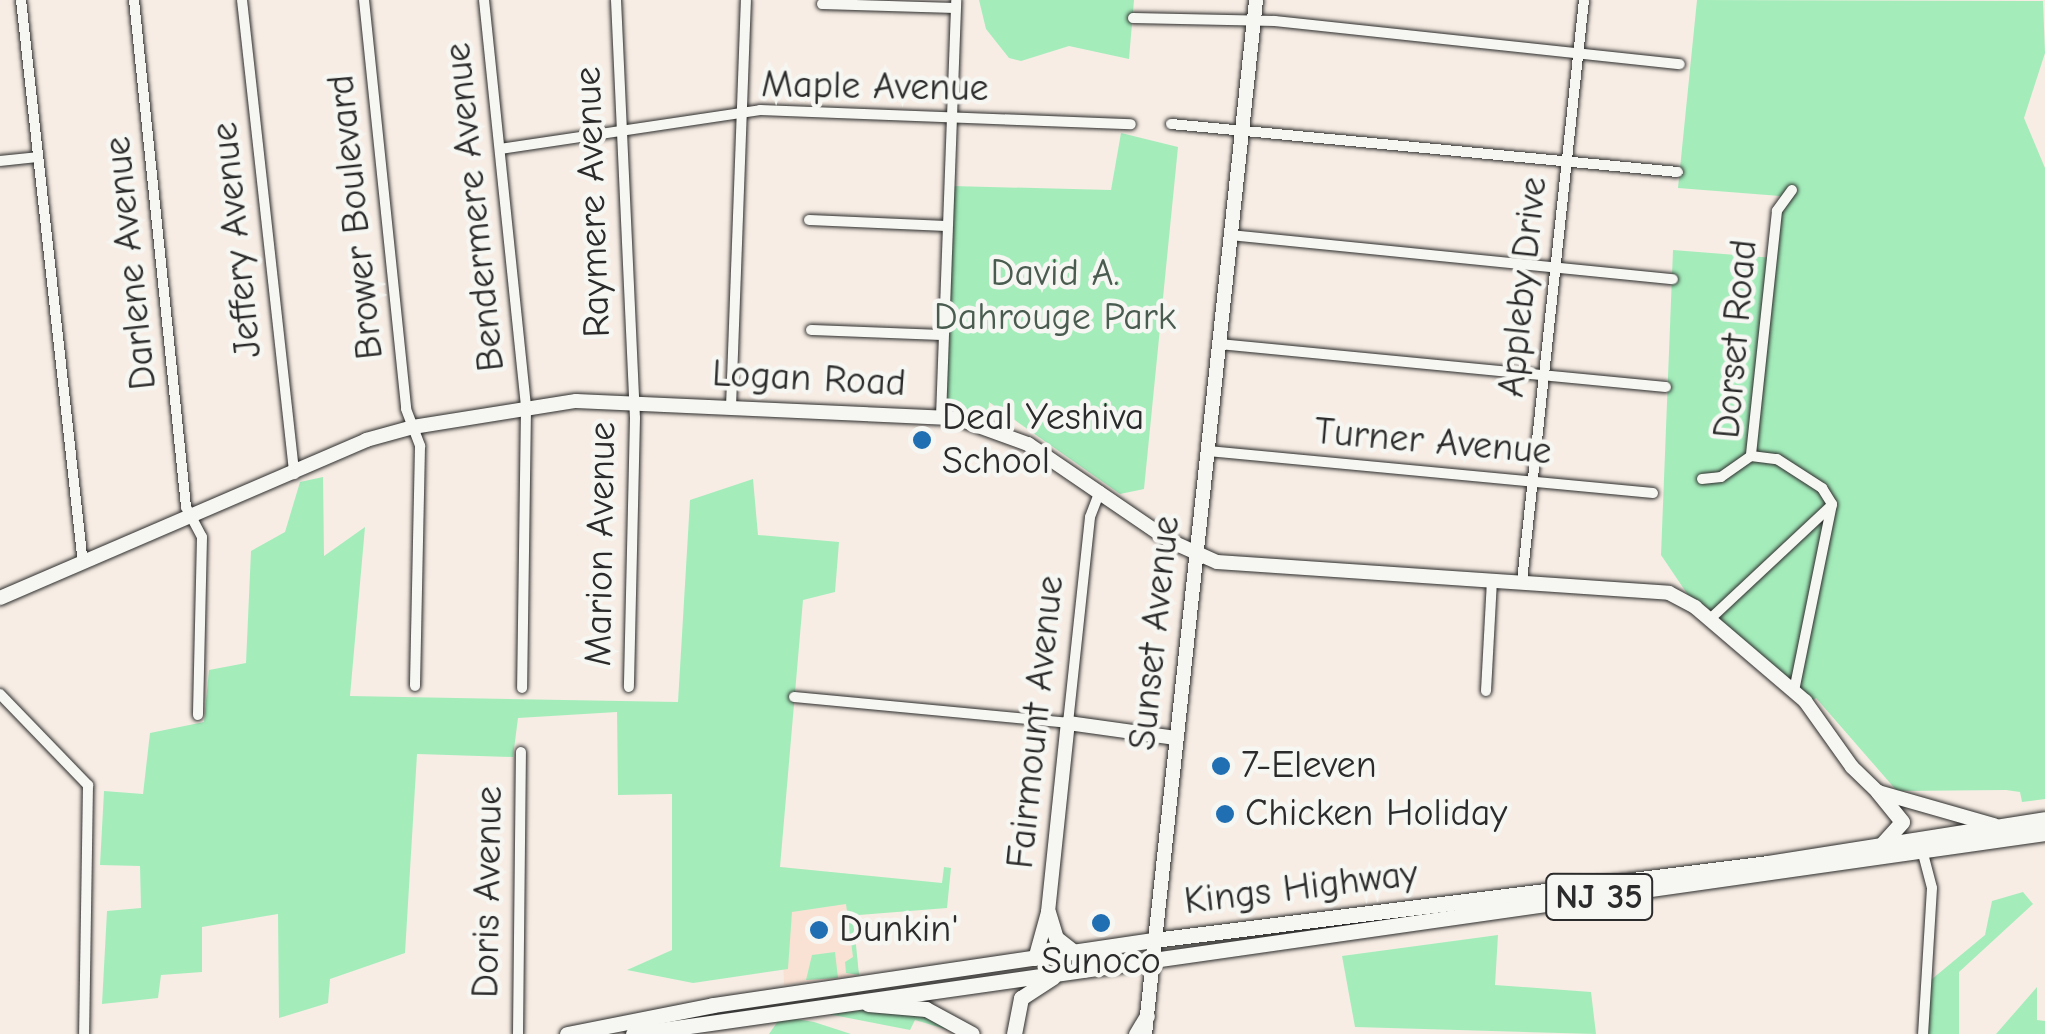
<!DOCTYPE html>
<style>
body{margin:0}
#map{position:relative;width:2045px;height:1034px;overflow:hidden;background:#f7ede4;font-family:"Comic Neue",sans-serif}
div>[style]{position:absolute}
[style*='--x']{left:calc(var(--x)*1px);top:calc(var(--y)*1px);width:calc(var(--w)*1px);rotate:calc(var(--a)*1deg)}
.built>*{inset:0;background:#f9e2d4}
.green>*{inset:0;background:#a4edbb}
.roads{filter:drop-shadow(0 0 2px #2b2b2b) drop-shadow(0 0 2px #2b2b2b)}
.street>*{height:10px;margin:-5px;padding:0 5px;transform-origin:5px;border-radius:5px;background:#f6f6f2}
.secondary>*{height:14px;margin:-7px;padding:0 7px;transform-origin:7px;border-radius:7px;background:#f6f6f2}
.primary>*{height:15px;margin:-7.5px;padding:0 7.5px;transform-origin:7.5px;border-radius:7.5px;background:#f6f6f2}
.dots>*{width:28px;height:28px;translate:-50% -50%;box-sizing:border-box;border:5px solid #f6f6f2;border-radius:50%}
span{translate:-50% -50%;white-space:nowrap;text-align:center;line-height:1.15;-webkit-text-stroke:9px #f6f6f2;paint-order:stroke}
.shield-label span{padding:2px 8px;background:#f6f6f2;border:2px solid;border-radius:8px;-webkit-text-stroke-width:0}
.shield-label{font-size:35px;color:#2b2b2b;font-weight:700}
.street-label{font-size:38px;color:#2b2b2b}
.park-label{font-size:38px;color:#495c4f}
.poi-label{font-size:38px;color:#2b2b2b}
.left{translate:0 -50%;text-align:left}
</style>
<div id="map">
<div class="built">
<i style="clip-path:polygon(780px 867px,859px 875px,853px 924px,859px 975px,784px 985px)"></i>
</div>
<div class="green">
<i style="clip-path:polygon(979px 0,1134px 0,1129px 59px,1069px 46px,1021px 61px,1009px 58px,986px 29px)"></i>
<i style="clip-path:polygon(1697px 0,2043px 1px,2045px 53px,2024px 118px,2045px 168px,2045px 799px,2022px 802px,2020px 792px,2006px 790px,1897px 791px,1816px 698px,1807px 704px,1688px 595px,1661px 555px,1673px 250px,1774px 258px,1780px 196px,1678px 188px)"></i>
<i style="clip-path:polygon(1121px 133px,1178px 147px,1144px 489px,1120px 494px,989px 402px,987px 429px,942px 420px,952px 186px,1111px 190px)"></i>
<i style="clip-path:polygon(323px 477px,324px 556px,365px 527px,350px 696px,678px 702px,690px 500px,753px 479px,758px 535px,839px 542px,835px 592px,803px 600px,780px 867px,942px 883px,944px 867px,951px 868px,947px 908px,859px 915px,854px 925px,859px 975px,846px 973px,845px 962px,853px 957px,846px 904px,792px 912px,788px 969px,693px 983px,627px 970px,672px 950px,672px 794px,618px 795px,617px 712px,518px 718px,513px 757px,417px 754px,405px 953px,330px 979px,328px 1003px,279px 1018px,278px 914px,202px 927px,202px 972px,161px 975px,158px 998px,102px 1004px,107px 911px,141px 908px,140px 866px,100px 865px,104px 791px,143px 794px,150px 733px,204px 722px,209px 670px,246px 663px,251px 551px,285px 532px,300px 482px)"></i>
<i style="clip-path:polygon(2023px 892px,2033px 904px,1959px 972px,1959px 1034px,1923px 1034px,1926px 984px,1985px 935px,1992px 901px)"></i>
<i style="clip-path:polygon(1498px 935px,1495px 985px,1591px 992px,1596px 1034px,1355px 1027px,1342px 956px)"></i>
<i style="clip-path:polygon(835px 952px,838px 978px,806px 980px,812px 955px)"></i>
<i style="clip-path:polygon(2037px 987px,2037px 1020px,2045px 1021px,2045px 1034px,1996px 1034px)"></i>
<i style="clip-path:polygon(871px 1009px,921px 1014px,962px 1034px,915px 1020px,910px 1030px,828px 1014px)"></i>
<i style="clip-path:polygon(795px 1019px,814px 1022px,851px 1034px,769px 1034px,778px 1021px)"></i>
</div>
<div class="roads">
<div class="street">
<i style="--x:21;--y:0;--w:567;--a:83.73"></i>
<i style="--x:134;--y:0;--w:510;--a:84.14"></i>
<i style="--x:186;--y:507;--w:34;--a:62"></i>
<i style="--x:202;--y:537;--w:178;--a:91.3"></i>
<i style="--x:242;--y:0;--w:477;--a:83.7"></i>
<i style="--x:364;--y:0;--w:411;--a:84.1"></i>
<i style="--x:406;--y:409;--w:40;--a:69"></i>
<i style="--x:420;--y:446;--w:240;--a:91.2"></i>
<i style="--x:484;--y:0;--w:410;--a:84.1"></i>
<i style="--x:526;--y:408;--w:280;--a:90.8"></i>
<i style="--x:616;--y:0;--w:418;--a:87.4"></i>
<i style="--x:635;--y:418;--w:269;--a:91.3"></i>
<i style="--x:822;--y:4;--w:133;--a:1.7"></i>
<i style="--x:1133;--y:18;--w:142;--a:1.2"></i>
<i style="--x:1275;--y:21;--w:407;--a:6.1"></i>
<i style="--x:1171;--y:124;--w:509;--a:5.41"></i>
<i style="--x:500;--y:149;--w:263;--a:-8.5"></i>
<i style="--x:760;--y:110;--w:371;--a:2.2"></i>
<i style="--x:0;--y:161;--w:37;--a:-6"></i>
<i style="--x:1792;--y:190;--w:26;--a:126"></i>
<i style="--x:1777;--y:211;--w:246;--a:96.1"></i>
<i style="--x:1751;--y:456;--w:26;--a:7"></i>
<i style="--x:1777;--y:459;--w:54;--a:32.8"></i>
<i style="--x:1822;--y:488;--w:19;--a:58"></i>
<i style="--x:1832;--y:504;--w:191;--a:101.5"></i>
<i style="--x:809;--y:220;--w:138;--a:2.5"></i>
<i style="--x:1230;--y:235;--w:445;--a:5.7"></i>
<i style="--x:811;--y:330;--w:132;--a:2.2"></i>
<i style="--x:1219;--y:344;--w:449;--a:5.5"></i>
<i style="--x:731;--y:407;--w:407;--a:-87.9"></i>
<i style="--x:941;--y:417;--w:417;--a:-87.9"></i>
<i style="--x:1208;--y:451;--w:447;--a:5.4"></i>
<i style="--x:1702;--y:479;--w:19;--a:-6"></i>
<i style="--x:1721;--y:477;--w:37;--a:-35"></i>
<i style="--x:1522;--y:581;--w:584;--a:-83.91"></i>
<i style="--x:1709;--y:620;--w:168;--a:-43.1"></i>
<i style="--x:1486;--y:691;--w:112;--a:-86.9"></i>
<i style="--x:0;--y:694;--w:127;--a:46"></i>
<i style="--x:88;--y:785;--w:249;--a:90.9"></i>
<i style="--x:794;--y:697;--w:275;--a:5.4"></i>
<i style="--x:1068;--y:723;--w:207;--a:-83.9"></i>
<i style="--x:1090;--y:517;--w:28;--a:-69"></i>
<i style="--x:1921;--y:846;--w:43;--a:75.3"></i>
<i style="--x:1932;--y:888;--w:146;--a:93.5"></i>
<i style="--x:518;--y:1034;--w:282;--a:-89.4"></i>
</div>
<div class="secondary">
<i style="--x:0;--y:598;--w:399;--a:-23.3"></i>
<i style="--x:366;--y:440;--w:49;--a:-15.5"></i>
<i style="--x:413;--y:427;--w:165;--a:-9.1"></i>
<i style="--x:576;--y:401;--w:380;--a:2.6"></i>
<i style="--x:956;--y:418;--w:77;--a:19.9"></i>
<i style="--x:1028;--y:444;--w:172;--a:34.3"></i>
<i style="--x:1170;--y:541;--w:51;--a:24.1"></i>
<i style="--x:1217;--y:562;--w:453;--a:3.9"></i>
<i style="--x:1669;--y:593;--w:30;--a:28"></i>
<i style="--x:1695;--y:607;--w:145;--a:40.5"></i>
<i style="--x:1805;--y:701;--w:81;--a:54.5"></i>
<i style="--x:1852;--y:767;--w:36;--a:44"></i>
<i style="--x:1878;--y:792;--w:121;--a:15.9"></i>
<i style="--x:1035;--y:959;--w:49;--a:-74.5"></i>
<i style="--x:1048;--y:912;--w:190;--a:-84"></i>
<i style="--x:1068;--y:723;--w:109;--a:7.9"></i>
<i style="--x:1145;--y:1034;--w:1040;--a:-83.87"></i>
</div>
<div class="primary">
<i style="--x:1878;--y:792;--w:38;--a:51"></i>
<i style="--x:1902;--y:822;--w:30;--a:132"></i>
<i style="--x:1048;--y:912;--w:27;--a:73"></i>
<i style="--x:1056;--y:938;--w:23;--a:38"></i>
<i style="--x:868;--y:1004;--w:58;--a:4.9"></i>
<i style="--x:926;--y:1009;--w:52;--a:28.5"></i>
<i style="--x:567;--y:1034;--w:149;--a:-11.2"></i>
<i style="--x:713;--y:1005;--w:446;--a:-8.4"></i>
<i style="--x:1154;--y:940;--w:619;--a:-7.15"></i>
<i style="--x:1768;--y:863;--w:280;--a:-9"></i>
<i style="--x:633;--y:1034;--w:1426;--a:-8.1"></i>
<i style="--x:1014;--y:1034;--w:37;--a:-79"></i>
<i style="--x:1021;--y:998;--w:38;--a:-33"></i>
<i style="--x:1136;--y:1034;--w:21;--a:-59"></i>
</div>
</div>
<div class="dots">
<i style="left:922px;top:440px;background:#1f6fb2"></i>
<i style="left:1221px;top:766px;background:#1f6fb2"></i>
<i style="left:1225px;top:814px;background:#1f6fb2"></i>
<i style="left:1101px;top:923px;background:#1f6fb2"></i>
<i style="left:819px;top:930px;background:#1f6fb2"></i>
</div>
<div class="shield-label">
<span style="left:1599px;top:897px">NJ 35</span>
</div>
<div class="street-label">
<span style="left:875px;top:87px;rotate:1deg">Maple Avenue</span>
<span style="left:593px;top:202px;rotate:-92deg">Raymere Avenue</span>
<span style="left:475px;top:207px;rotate:-96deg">Bendermere Avenue</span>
<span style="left:356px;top:217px;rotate:-96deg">Brower Boulevard</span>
<span style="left:237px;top:240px;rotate:-96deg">Jeffery Avenue</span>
<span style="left:131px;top:263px;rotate:-96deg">Darlene Avenue</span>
<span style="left:1523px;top:287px;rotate:-84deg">Appleby Drive</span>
<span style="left:1736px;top:339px;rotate:-85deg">Dorset Road</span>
<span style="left:809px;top:379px;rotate:3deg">Logan Road</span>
<span style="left:1433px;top:442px;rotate:5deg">Turner Avenue</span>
<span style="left:601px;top:544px;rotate:-89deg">Marion Avenue</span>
<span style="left:1155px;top:633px;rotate:-84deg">Sunset Avenue</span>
<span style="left:1036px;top:722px;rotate:-84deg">Fairmount Avenue</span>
<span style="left:1301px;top:888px;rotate:-7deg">Kings Highway</span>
<span style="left:488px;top:892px;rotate:-89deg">Doris Avenue</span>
</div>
<div class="park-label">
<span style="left:1055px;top:296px">David A.<br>Dahrouge Park</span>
</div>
<div class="poi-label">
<span class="left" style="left:942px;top:440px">Deal Yeshiva<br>School</span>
<span class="left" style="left:1241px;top:766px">7-Eleven</span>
<span class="left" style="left:1245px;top:814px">Chicken Holiday</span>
<span class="left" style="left:839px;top:930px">Dunkin'</span>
<span style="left:1101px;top:962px">Sunoco</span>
</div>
</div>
